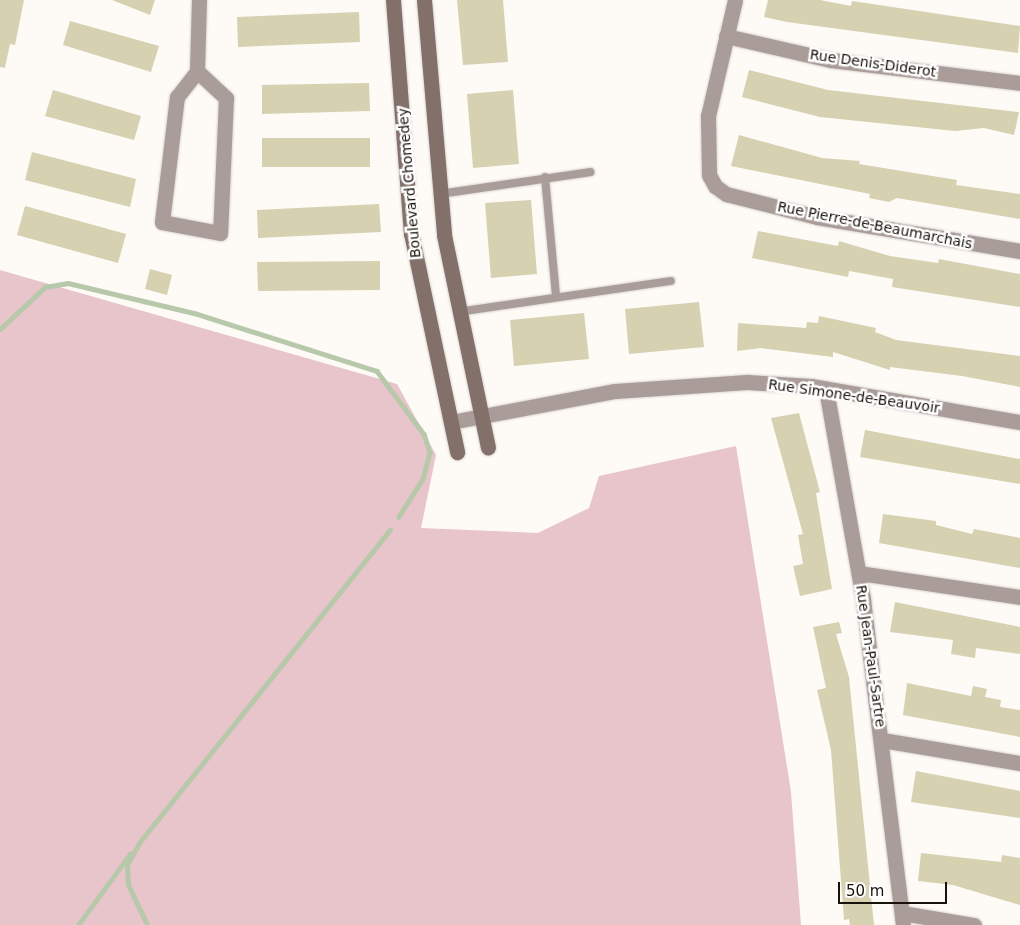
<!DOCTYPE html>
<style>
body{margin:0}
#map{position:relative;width:1020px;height:925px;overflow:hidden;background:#fefaf6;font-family:"DejaVu Sans",sans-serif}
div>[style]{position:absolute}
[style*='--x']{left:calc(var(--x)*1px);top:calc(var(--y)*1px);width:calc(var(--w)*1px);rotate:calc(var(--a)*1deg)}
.green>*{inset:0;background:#e7c5ca}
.stream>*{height:4.5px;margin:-2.25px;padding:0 2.25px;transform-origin:2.25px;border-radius:2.25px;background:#b8c8ab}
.building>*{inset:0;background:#d6d1b1}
.roads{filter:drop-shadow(0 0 1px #d9d5d0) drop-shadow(0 0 1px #d9d5d0)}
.lane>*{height:8px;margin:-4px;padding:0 4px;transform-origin:4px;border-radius:4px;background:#aa9d99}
.street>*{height:15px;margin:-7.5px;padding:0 7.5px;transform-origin:7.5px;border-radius:7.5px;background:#aa9d99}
.secondary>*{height:15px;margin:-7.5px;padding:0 7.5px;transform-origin:7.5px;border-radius:7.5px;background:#83706a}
span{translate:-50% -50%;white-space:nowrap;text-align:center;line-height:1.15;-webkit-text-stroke:5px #fff;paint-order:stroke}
.street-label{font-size:14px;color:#19120a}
.scale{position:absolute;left:838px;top:882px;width:109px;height:22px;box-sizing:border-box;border:2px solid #19120a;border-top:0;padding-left:6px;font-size:15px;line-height:18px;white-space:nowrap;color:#19120a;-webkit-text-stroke:4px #fff;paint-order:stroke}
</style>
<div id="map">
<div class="green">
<i style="clip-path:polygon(0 270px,397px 384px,436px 455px,421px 528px,538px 533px,589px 508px,599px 476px,736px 446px,791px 792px,801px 925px,0 925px)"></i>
</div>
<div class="stream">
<i style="--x:0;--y:329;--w:62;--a:-43"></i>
<i style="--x:45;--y:287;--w:23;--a:-10"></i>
<i style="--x:68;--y:283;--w:130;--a:13.4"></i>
<i style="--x:194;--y:313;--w:192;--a:17.6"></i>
<i style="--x:377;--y:371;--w:79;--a:53.3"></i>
<i style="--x:424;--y:434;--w:20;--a:72"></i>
<i style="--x:430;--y:453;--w:27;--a:105"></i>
<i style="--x:423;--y:479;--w:45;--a:122.3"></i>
<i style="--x:78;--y:925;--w:88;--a:-53.8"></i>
<i style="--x:147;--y:925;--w:44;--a:-115.4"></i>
<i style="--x:128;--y:885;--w:20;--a:-93"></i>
<i style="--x:127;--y:865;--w:25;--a:-61"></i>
<i style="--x:139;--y:843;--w:401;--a:-51.3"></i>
</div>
<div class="building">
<i style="clip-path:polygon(0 0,24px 0,15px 45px,10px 44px,5px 68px,0 67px)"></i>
<i style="clip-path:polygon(112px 0,155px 0,150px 15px)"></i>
<i style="clip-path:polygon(457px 0,503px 0,508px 62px,463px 65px)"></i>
<i style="clip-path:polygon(768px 0,820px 0,851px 6px,852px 1px,1020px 26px,1018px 53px,787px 22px,764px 17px)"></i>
<i style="clip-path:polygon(359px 12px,360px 42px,238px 47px,237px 17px)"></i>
<i style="clip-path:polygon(70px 21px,159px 46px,151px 72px,63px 45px)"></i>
<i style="clip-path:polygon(749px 70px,828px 90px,1019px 112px,1014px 135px,984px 128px,955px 131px,820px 117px,742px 97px)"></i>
<i style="clip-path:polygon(369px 83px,370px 111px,262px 114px,262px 85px)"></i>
<i style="clip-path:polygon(53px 90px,141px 116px,134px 140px,45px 116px)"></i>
<i style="clip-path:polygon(513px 90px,519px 164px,473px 168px,467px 94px)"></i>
<i style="clip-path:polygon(739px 135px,822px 158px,860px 161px,859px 164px,957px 180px,956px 185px,1020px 194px,1020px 219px,897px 198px,889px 202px,869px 198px,870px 194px,731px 166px)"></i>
<i style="clip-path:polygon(262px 138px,370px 138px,370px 167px,262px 167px)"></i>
<i style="clip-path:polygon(32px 152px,136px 179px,130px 207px,25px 180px)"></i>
<i style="clip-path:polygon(531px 200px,537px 274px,491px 278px,485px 203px)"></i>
<i style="clip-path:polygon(379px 204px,381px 232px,258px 238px,257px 210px)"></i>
<i style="clip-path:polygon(25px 206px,126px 234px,118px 263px,17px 235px)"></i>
<i style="clip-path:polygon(758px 231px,838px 246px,839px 241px,890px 256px,938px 263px,939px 259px,1020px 274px,1020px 307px,892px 287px,893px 279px,849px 271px,848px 277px,752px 258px)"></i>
<i style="clip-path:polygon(380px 261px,380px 290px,258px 291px,257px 262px)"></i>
<i style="clip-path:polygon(150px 269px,172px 275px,167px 295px,145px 289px)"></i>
<i style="clip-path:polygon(699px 302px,704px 347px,629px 354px,625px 309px)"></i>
<i style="clip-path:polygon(584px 313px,589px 359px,514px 366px,510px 320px)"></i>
<i style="clip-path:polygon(819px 316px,876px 328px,875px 332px,896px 340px,1020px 356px,1020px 387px,962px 376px,890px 367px,890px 370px,833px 352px,833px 357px,761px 348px,737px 351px,738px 323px,806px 328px,807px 322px,818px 323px)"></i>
<i style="clip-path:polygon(799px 413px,820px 492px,816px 493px,832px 589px,800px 596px,793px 566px,803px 564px,798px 535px,803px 534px,771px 418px)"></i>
<i style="clip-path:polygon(865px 430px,1020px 459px,1020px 484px,860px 457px)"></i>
<i style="clip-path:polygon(883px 514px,936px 521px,936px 525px,972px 534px,974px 529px,1020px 538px,1020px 568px,879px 543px)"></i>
<i style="clip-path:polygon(895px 602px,1020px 627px,1020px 654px,976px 648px,975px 658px,951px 654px,953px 640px,890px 632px)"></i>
<i style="clip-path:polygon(839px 622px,842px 633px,836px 634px,849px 677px,874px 925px,850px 925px,849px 919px,844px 920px,831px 750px,817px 690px,826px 688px,813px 627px)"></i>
<i style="clip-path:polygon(907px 683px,971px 696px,973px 686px,987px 689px,985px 697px,1001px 700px,1000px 707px,1020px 710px,1020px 737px,903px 715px)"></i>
<i style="clip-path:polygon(916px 771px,1020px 791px,1020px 818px,911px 802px)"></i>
<i style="clip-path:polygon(921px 853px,1001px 862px,1002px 855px,1020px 858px,1020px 905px,953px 885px,918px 881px)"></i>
</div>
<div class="roads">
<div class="lane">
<i style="--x:545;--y:177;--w:119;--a:84.7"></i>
<i style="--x:440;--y:194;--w:152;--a:-8.3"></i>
<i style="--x:458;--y:312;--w:215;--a:-8.3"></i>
</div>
<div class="street">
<i style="--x:735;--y:0;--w:119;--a:103.1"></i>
<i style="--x:708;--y:116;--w:59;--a:89"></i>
<i style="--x:709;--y:175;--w:13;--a:61"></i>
<i style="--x:715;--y:186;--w:14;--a:36"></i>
<i style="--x:726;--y:194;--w:94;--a:14.2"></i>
<i style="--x:817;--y:217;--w:206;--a:9.5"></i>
<i style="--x:726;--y:36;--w:108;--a:12.9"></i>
<i style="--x:831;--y:60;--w:190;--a:6.9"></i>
<i style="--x:197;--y:71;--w:40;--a:43"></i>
<i style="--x:226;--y:98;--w:135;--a:92.5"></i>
<i style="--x:220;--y:233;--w:59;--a:-169.3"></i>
<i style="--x:162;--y:222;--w:126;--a:-83.2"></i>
<i style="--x:177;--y:97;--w:33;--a:-52"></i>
<i style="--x:197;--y:71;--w:71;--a:-88.4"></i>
<i style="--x:826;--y:389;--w:213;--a:80"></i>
<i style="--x:863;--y:599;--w:328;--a:83"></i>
<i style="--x:451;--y:422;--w:167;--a:-10.7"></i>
<i style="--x:615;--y:391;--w:132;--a:-3.9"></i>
<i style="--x:747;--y:382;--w:64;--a:3.6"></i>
<i style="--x:811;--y:386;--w:212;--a:9.8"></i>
<i style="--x:859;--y:573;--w:163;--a:8.5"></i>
<i style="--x:882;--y:740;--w:140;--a:9.5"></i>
<i style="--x:902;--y:913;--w:73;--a:9.5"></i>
</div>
<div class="secondary">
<i style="--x:393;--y:0;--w:234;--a:85.6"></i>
<i style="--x:411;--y:233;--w:224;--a:78.1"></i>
<i style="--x:424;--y:0;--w:236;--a:85.1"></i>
<i style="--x:444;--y:235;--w:217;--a:78.3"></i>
</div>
</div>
<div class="street-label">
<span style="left:873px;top:63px;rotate:8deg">Rue Denis-Diderot</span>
<span style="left:409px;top:183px;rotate:-95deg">Boulevard Chomedey</span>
<span style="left:875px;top:225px;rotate:11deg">Rue Pierre-de-Beaumarchais</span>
<span style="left:854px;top:396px;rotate:8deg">Rue Simone-de-Beauvoir</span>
<span style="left:871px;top:656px;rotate:82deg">Rue Jean-Paul-Sartre</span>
</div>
<div class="scale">50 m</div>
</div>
